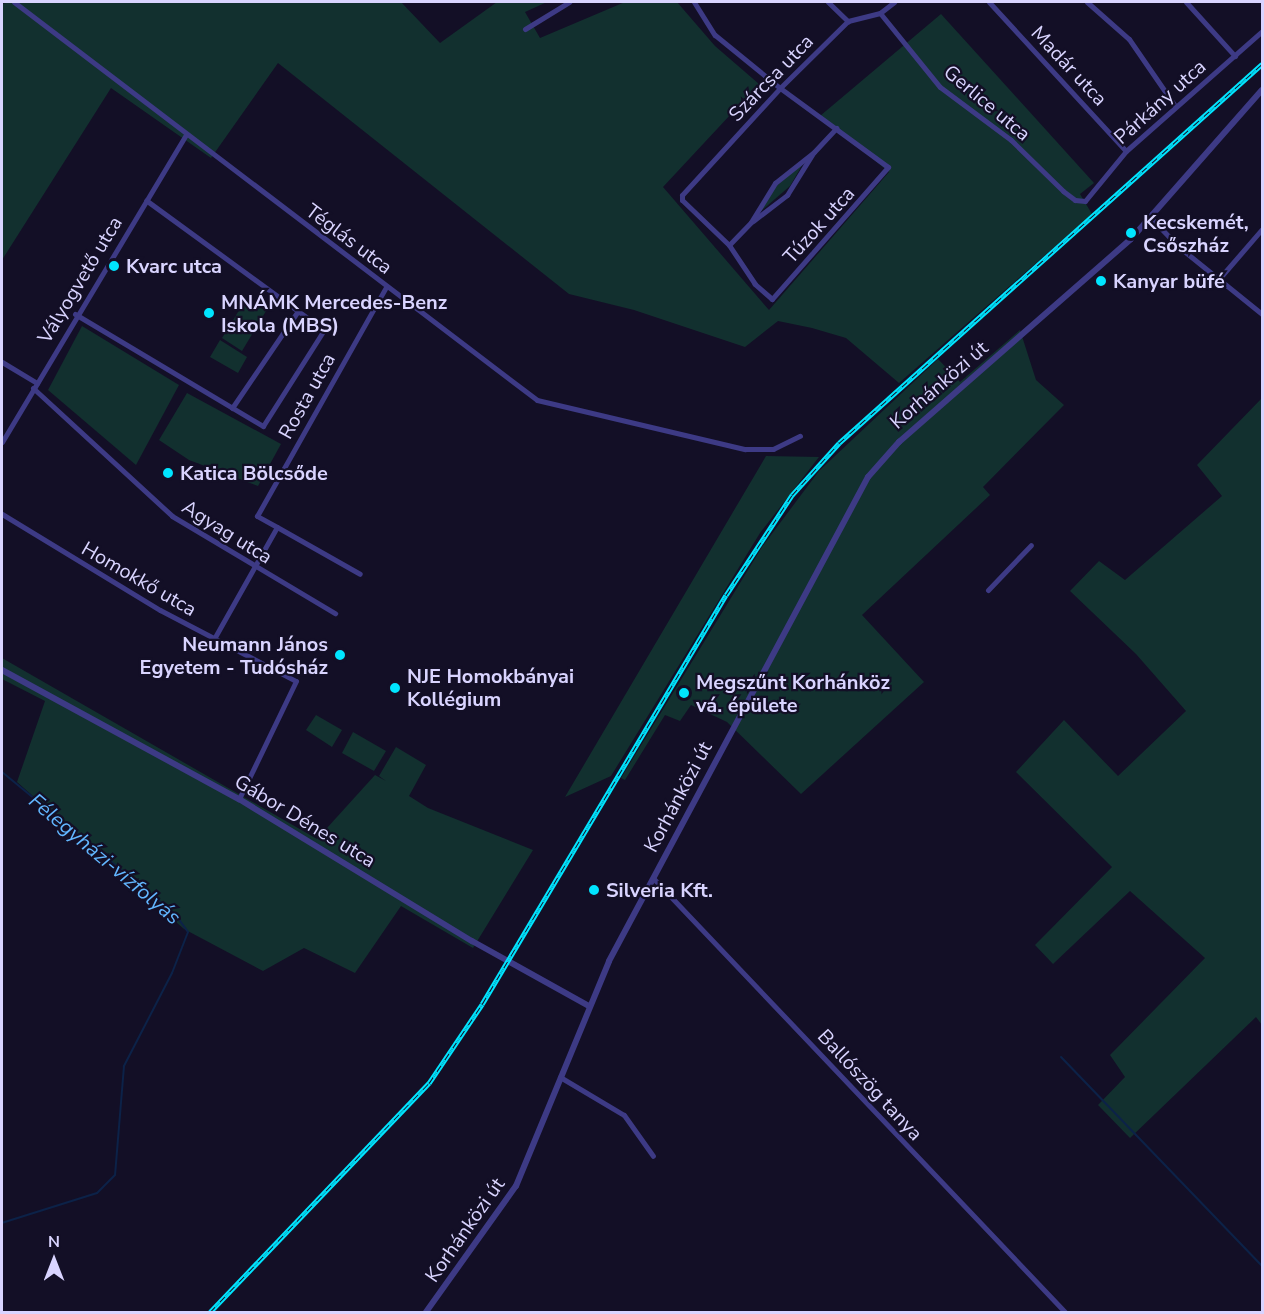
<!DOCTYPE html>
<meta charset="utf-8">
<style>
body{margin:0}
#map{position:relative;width:1264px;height:1314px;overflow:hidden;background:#130f26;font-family:"Nunito Sans",sans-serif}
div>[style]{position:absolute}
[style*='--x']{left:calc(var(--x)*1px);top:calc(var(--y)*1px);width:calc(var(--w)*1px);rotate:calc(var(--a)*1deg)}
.green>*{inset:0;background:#12302f}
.stream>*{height:2px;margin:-1px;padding:0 1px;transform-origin:1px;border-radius:1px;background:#0c2248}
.minor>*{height:5px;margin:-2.5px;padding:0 2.5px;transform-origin:2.5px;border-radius:2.5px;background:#3d3a85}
.tertiary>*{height:6px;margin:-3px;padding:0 3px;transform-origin:3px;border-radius:3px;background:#3d3a85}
.rail>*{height:4.5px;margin-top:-2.25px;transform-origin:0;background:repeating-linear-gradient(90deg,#130f26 0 7px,#00e5ff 0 14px);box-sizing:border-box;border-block:2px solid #00e5ff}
.dots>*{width:16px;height:16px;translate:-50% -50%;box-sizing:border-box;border:3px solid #130f26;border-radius:50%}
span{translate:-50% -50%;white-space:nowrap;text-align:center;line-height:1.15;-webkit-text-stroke:4.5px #130f26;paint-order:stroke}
.street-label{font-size:20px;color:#d9d4ff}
.poi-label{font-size:20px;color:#d9d4ff;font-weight:700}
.left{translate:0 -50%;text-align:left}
.right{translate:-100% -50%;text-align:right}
.water-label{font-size:21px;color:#62b6ff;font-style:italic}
.frame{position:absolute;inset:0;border:3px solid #d9d4ff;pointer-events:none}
.north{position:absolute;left:24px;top:1230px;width:60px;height:60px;-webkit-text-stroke:4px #130f26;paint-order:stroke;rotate:0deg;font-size:16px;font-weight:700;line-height:24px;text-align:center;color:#d9d4ff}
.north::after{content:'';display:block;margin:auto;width:21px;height:27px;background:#d9d4ff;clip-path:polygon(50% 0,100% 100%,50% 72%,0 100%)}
</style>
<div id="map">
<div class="green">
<i style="clip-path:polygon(10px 2px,401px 2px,440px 43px,497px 2px,547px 2px,525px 12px,540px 38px,625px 2px,677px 2px,715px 46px,759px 84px,663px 187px,769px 310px,889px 172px,820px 116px,941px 14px,1094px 183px,1080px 194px,1092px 214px,899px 383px,846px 338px,812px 328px,778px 321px,745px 347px,634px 310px,569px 294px,278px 63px,211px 158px,111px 88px,2px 260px,2px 4px)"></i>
<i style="clip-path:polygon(804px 162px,790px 186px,760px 212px,773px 189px)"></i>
<i style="clip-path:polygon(246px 299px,266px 311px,242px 351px,222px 338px)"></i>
<i style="clip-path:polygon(82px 326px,179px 385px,136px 465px,48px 390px)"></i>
<i style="clip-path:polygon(1020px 330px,1036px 380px,1064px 405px,983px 487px,990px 495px,862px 615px,924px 682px,801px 794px,727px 722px,691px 705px,680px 721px,665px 715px,625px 780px,621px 778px,762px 547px,819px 471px,938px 359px,960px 382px)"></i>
<i style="clip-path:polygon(220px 340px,247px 357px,238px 373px,210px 357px)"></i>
<i style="clip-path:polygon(187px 393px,281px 444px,258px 486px,189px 460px,159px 440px)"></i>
<i style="clip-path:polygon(1262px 398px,1262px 1025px,1256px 1017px,1130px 1138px,1098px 1105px,1125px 1077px,1110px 1055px,1205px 958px,1130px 891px,1053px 964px,1035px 945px,1112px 867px,1016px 772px,1064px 720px,1118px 776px,1186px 711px,1136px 654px,1070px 591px,1099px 561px,1125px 580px,1222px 496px,1197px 465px)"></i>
<i style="clip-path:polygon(766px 456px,819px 457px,760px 533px,611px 776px,565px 797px)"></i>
<i style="clip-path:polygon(2px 658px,317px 839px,375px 775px,386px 781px,379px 776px,396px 747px,426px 765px,409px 796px,428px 808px,533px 850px,473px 948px,401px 906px,355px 973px,304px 948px,263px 971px,184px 929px,17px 782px,45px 701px,2px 679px)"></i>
<i style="clip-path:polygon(316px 715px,342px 730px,332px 747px,306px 730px)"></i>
<i style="clip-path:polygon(353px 732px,386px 751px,374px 771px,342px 753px)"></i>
</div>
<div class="stream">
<i style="--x:2;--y:772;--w:224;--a:39.4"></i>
<i style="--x:175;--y:914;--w:22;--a:54"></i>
<i style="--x:188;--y:932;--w:44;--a:111.3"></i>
<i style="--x:172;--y:973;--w:105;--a:117.3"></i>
<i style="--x:124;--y:1066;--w:109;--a:94.7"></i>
<i style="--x:115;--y:1175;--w:25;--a:135"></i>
<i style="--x:97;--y:1193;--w:100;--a:162.5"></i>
<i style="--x:1061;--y:1057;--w:290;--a:46.1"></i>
</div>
<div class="minor">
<i style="--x:14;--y:2;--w:657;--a:37.27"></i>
<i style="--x:537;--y:400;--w:214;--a:13.3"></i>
<i style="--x:745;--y:449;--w:28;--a:0"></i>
<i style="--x:773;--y:449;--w:30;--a:-26"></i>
<i style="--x:694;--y:2;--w:39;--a:58"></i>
<i style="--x:715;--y:35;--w:84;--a:39.2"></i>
<i style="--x:780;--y:88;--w:134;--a:36.2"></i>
<i style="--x:888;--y:167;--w:176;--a:131.3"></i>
<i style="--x:772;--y:299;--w:23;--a:-139"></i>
<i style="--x:755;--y:284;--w:47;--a:-123.7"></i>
<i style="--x:729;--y:245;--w:65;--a:-136.2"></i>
<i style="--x:682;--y:200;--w:5;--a:-90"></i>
<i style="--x:682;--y:195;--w:145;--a:-47.5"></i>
<i style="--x:780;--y:88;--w:95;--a:-44.6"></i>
<i style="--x:848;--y:21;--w:33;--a:-14"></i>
<i style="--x:880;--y:13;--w:18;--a:-38"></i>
<i style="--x:828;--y:2;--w:28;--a:44"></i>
<i style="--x:989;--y:2;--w:202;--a:47.4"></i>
<i style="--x:1087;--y:2;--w:56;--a:41.4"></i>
<i style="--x:1129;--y:39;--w:81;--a:55.5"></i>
<i style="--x:1186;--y:2;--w:73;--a:47.8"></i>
<i style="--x:880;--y:13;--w:95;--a:51"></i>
<i style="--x:940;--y:87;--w:89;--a:36.7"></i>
<i style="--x:1011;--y:140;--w:73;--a:44.4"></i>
<i style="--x:1063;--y:191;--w:15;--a:37"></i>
<i style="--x:1075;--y:200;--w:10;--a:6"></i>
<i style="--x:1085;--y:201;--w:65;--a:-50.6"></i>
<i style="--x:1126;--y:151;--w:181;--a:-41.4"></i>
<i style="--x:525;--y:29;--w:52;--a:-31.5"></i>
<i style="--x:1150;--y:217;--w:42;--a:46"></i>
<i style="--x:1179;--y:247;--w:107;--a:38.9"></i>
<i style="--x:753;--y:221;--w:43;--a:-37.4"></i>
<i style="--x:787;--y:195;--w:49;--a:-58.2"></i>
<i style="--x:729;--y:245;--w:32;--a:-46"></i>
<i style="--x:751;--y:222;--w:46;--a:-58.4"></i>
<i style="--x:775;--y:183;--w:50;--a:-38.5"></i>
<i style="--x:814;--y:152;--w:33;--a:-47"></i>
<i style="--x:1218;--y:280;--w:67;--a:-49.2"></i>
<i style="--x:75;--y:314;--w:219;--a:30.8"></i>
<i style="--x:263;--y:426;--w:114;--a:-57.6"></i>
<i style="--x:324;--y:330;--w:220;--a:-143.9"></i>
<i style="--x:2;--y:362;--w:41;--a:31"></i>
<i style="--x:33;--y:388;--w:189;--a:42.6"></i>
<i style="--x:172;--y:516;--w:190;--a:30.8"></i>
<i style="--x:232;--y:408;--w:117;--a:-55.8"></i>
<i style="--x:2;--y:442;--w:359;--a:-59.1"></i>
<i style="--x:2;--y:514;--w:185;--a:31.3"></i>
<i style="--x:160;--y:610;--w:153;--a:27.6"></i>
<i style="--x:296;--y:681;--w:131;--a:115.8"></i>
<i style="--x:277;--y:527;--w:95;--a:29.5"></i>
<i style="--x:988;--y:590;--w:62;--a:-46.3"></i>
<i style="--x:215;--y:637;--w:126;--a:-60.6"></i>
<i style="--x:277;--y:527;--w:23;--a:-151"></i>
<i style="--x:257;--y:516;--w:263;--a:-60.6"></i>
<i style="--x:653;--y:878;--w:598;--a:46.49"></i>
<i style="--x:560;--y:1077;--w:74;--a:30.7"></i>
<i style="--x:624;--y:1115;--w:50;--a:54.7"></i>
</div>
<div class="tertiary">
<i style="--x:2;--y:670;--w:270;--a:28.6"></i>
<i style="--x:239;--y:799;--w:273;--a:31.4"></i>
<i style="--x:472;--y:941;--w:134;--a:29.1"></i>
<i style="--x:426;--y:1312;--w:155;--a:-54.5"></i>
<i style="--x:516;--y:1186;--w:243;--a:-67.5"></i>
<i style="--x:609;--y:961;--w:549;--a:-61.85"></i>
<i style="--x:868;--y:477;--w:47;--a:-48.5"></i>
<i style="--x:899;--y:442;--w:308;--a:-41.2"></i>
<i style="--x:1131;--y:239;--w:198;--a:-48.7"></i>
</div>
<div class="rail">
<i style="--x:210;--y:1312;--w:317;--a:-46.3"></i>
<i style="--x:429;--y:1083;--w:95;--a:-56.1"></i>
<i style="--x:482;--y:1004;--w:476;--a:-59.2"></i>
<i style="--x:726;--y:595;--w:120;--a:-56.6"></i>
<i style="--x:792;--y:495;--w:70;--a:-47.9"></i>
<i style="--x:839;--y:443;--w:568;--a:-41.86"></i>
</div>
<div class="dots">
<i style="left:1131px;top:233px;background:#00e5ff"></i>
<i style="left:114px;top:266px;background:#00e5ff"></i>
<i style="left:1101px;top:281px;background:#00e5ff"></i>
<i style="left:209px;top:313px;background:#00e5ff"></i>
<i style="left:168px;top:473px;background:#00e5ff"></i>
<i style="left:340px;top:655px;background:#00e5ff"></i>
<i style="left:395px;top:688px;background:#00e5ff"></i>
<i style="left:684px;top:693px;background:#00e5ff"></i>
<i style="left:594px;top:890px;background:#00e5ff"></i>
</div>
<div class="street-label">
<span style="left:1069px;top:66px;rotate:47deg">Madár utca</span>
<span style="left:771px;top:78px;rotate:-46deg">Szárcsa utca</span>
<span style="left:1160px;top:102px;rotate:-42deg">Párkány utca</span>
<span style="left:987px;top:103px;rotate:40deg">Gerlice utca</span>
<span style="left:819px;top:225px;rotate:-48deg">Túzok utca</span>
<span style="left:349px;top:239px;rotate:37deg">Téglás utca</span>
<span style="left:80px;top:280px;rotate:-59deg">Vályogvető utca</span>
<span style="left:939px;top:385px;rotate:-41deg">Korhánközi út</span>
<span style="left:307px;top:396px;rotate:-61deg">Rosta utca</span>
<span style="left:227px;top:532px;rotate:32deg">Agyag utca</span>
<span style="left:139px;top:579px;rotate:30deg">Homokkő utca</span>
<span style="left:678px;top:797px;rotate:-62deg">Korhánközi út</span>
<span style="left:305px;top:821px;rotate:31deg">Gábor Dénes utca</span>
<span style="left:870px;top:1085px;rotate:47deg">Ballószög tanya</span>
<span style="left:465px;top:1230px;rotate:-55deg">Korhánközi út</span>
</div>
<div class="poi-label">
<span class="left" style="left:1143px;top:234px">Kecskemét,<br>Csőszház</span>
<span class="left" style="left:126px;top:266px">Kvarc utca</span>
<span class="left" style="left:1113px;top:281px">Kanyar büfé</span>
<span class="left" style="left:221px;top:314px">MNÁMK Mercedes-Benz<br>Iskola (MBS)</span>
<span class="left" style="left:180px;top:473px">Katica Bölcsőde</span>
<span class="right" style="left:328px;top:656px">Neumann János<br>Egyetem - Tudósház</span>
<span class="left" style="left:407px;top:688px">NJE Homokbányai<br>Kollégium</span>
<span class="left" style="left:696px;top:694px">Megszűnt Korhánköz<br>vá. épülete</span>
<span class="left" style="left:606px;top:890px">Silveria Kft.</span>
</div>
<div class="water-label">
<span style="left:105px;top:859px;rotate:40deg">Félegyházi-vízfolyás</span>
</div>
<div class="frame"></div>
<div class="north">N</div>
</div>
